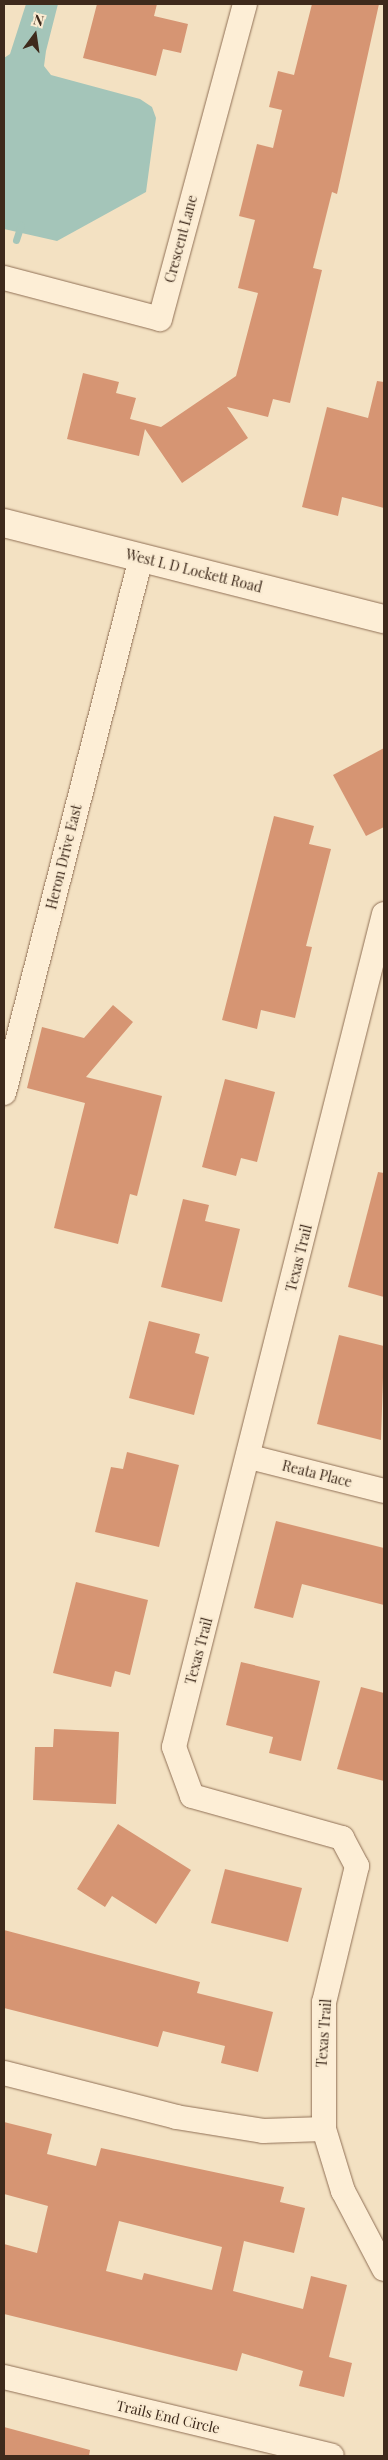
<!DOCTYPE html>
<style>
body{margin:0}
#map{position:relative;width:388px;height:2460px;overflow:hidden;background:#f3e1c2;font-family:"Playfair Display",serif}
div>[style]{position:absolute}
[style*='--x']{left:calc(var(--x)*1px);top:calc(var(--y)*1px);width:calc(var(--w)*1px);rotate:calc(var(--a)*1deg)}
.water>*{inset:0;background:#a4c5b9}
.stream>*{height:7px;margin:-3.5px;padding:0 3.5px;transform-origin:3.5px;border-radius:3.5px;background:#a4c5b9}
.building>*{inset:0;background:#d69573}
.roads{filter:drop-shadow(0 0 1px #907056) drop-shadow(0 0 1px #907056)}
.minor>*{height:24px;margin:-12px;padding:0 12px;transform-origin:12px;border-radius:12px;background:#fdeed6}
.secondary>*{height:28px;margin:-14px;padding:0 14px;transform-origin:14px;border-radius:14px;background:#fdeed6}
span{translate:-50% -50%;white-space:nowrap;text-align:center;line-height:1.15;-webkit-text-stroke:4px #faebd2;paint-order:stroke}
.street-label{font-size:14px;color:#3e2a1c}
.frame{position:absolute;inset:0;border:5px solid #3e2a1c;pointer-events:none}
.north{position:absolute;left:10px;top:10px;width:50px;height:50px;-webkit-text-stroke:4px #faebd2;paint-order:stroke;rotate:14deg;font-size:14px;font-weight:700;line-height:20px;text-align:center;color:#3e2a1c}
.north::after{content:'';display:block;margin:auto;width:18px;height:22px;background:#3e2a1c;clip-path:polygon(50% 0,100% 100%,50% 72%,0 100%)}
</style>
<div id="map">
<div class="water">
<i style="clip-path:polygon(26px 4px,58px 4px,46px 51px,44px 66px,51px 75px,140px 99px,152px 107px,156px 118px,146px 192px,57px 241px,4px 229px,4px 58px,10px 54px)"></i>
</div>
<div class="stream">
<i style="--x:16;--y:240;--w:16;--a:-72"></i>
</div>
<div class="building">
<i style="clip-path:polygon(97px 4px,157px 4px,154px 16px,188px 24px,181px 53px,163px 49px,156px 76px,83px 58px)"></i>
<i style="clip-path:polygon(312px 4px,379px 4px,337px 194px,332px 192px,313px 268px,322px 270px,290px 403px,273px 399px,268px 417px,227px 407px,248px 438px,182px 483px,145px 429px,139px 456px,67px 439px,83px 373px,119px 382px,116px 393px,136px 398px,130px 419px,161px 427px,236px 376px,258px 293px,238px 288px,255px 220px,239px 216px,257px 144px,273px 148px,282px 110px,269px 107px,278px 71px,294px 75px)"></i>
<i style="clip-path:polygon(377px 381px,384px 382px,384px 508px,342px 497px,338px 516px,302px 507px,327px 407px,368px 418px)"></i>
<i style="clip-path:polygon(384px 748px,384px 827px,366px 836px,333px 775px)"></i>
<i style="clip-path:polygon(274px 816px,314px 826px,309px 844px,331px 849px,306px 946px,312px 947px,295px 1018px,261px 1010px,257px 1029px,222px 1020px)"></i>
<i style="clip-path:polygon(113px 1005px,133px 1022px,86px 1077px,162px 1096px,137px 1196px,130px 1194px,118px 1244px,54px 1228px,85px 1103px,27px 1088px,42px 1027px,84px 1038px)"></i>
<i style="clip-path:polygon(225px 1079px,275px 1092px,257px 1162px,241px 1158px,236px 1176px,202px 1167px)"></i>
<i style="clip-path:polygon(378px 1172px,384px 1173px,384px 1297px,348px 1287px)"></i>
<i style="clip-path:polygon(183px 1199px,209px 1205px,205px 1221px,240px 1229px,222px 1302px,161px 1287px)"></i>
<i style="clip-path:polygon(149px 1321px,200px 1334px,195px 1353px,209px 1357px,194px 1415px,129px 1398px)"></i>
<i style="clip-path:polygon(339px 1335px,384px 1346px,381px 1440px,317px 1424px)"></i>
<i style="clip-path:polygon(127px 1452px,179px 1465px,159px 1547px,95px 1532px,111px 1467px,123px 1469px)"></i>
<i style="clip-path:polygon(276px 1521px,384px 1548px,384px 1605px,302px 1584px,293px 1618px,254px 1608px)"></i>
<i style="clip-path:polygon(76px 1582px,148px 1600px,130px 1675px,115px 1671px,111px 1687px,53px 1673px)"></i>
<i style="clip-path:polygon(241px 1662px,320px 1681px,301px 1761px,269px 1753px,273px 1737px,226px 1725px)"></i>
<i style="clip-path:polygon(361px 1687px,384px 1693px,384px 1781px,337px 1769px)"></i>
<i style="clip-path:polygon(54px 1729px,119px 1732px,116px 1804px,33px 1800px,35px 1747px,53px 1747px)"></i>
<i style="clip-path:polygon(118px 1824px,191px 1870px,156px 1924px,112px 1896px,105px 1907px,77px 1889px)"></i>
<i style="clip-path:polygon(225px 1869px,302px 1888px,288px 1942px,211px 1923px)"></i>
<i style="clip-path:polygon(4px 1930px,200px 1982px,197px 1993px,273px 2012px,258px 2072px,221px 2063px,225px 2046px,163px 2031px,158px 2047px,4px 2008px)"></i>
<i style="clip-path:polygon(evenodd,4px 2122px,52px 2134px,47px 2154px,96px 2166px,101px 2148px,284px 2187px,280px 2202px,305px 2208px,294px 2253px,244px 2241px,233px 2291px,303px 2309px,311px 2276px,347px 2285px,329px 2357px,352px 2363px,344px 2397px,299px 2386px,303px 2371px,242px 2353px,237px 2371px,4px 2314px,4px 2244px,37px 2253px,48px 2206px,4px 2194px,4px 2122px,119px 2221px,222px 2247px,212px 2290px,144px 2273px,142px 2280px,106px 2271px,119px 2221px)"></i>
<i style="clip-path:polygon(4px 2427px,90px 2450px,89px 2456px,4px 2456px)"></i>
</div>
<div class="roads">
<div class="minor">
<i style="--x:4;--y:278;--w:161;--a:14.7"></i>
<i style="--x:160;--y:319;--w:326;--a:-74.9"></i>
<i style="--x:384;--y:914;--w:859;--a:104.15"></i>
<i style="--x:174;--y:1747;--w:52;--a:69.8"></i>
<i style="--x:192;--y:1796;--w:156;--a:15.6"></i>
<i style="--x:342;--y:1838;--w:32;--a:62"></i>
<i style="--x:357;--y:1866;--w:140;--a:103.6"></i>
<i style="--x:324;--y:2002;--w:127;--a:90"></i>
<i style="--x:324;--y:2129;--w:65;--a:73"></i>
<i style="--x:343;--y:2191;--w:88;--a:62.3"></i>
<i style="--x:4;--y:1093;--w:552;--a:-75.64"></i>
<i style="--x:250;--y:1457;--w:138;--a:14.2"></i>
<i style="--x:4;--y:2073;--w:178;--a:14.3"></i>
<i style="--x:176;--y:2117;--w:88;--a:9.1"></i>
<i style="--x:263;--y:2131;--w:61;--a:-1.9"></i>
<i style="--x:4;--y:2377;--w:337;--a:13.5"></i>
</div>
<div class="secondary">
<i style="--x:4;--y:523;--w:392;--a:14.2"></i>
</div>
</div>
<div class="street-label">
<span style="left:181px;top:239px;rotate:-75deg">Crescent Lane</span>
<span style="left:194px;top:571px;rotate:14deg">West L D Lockett Road</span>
<span style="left:64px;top:857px;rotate:-76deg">Heron Drive East</span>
<span style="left:299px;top:1258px;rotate:-76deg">Texas Trail</span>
<span style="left:317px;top:1474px;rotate:14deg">Reata Place</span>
<span style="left:199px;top:1651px;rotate:-75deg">Texas Trail</span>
<span style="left:324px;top:2033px;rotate:-86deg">Texas Trail</span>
<span style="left:168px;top:2417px;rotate:13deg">Trails End Circle</span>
</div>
<div class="frame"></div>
<div class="north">N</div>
</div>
